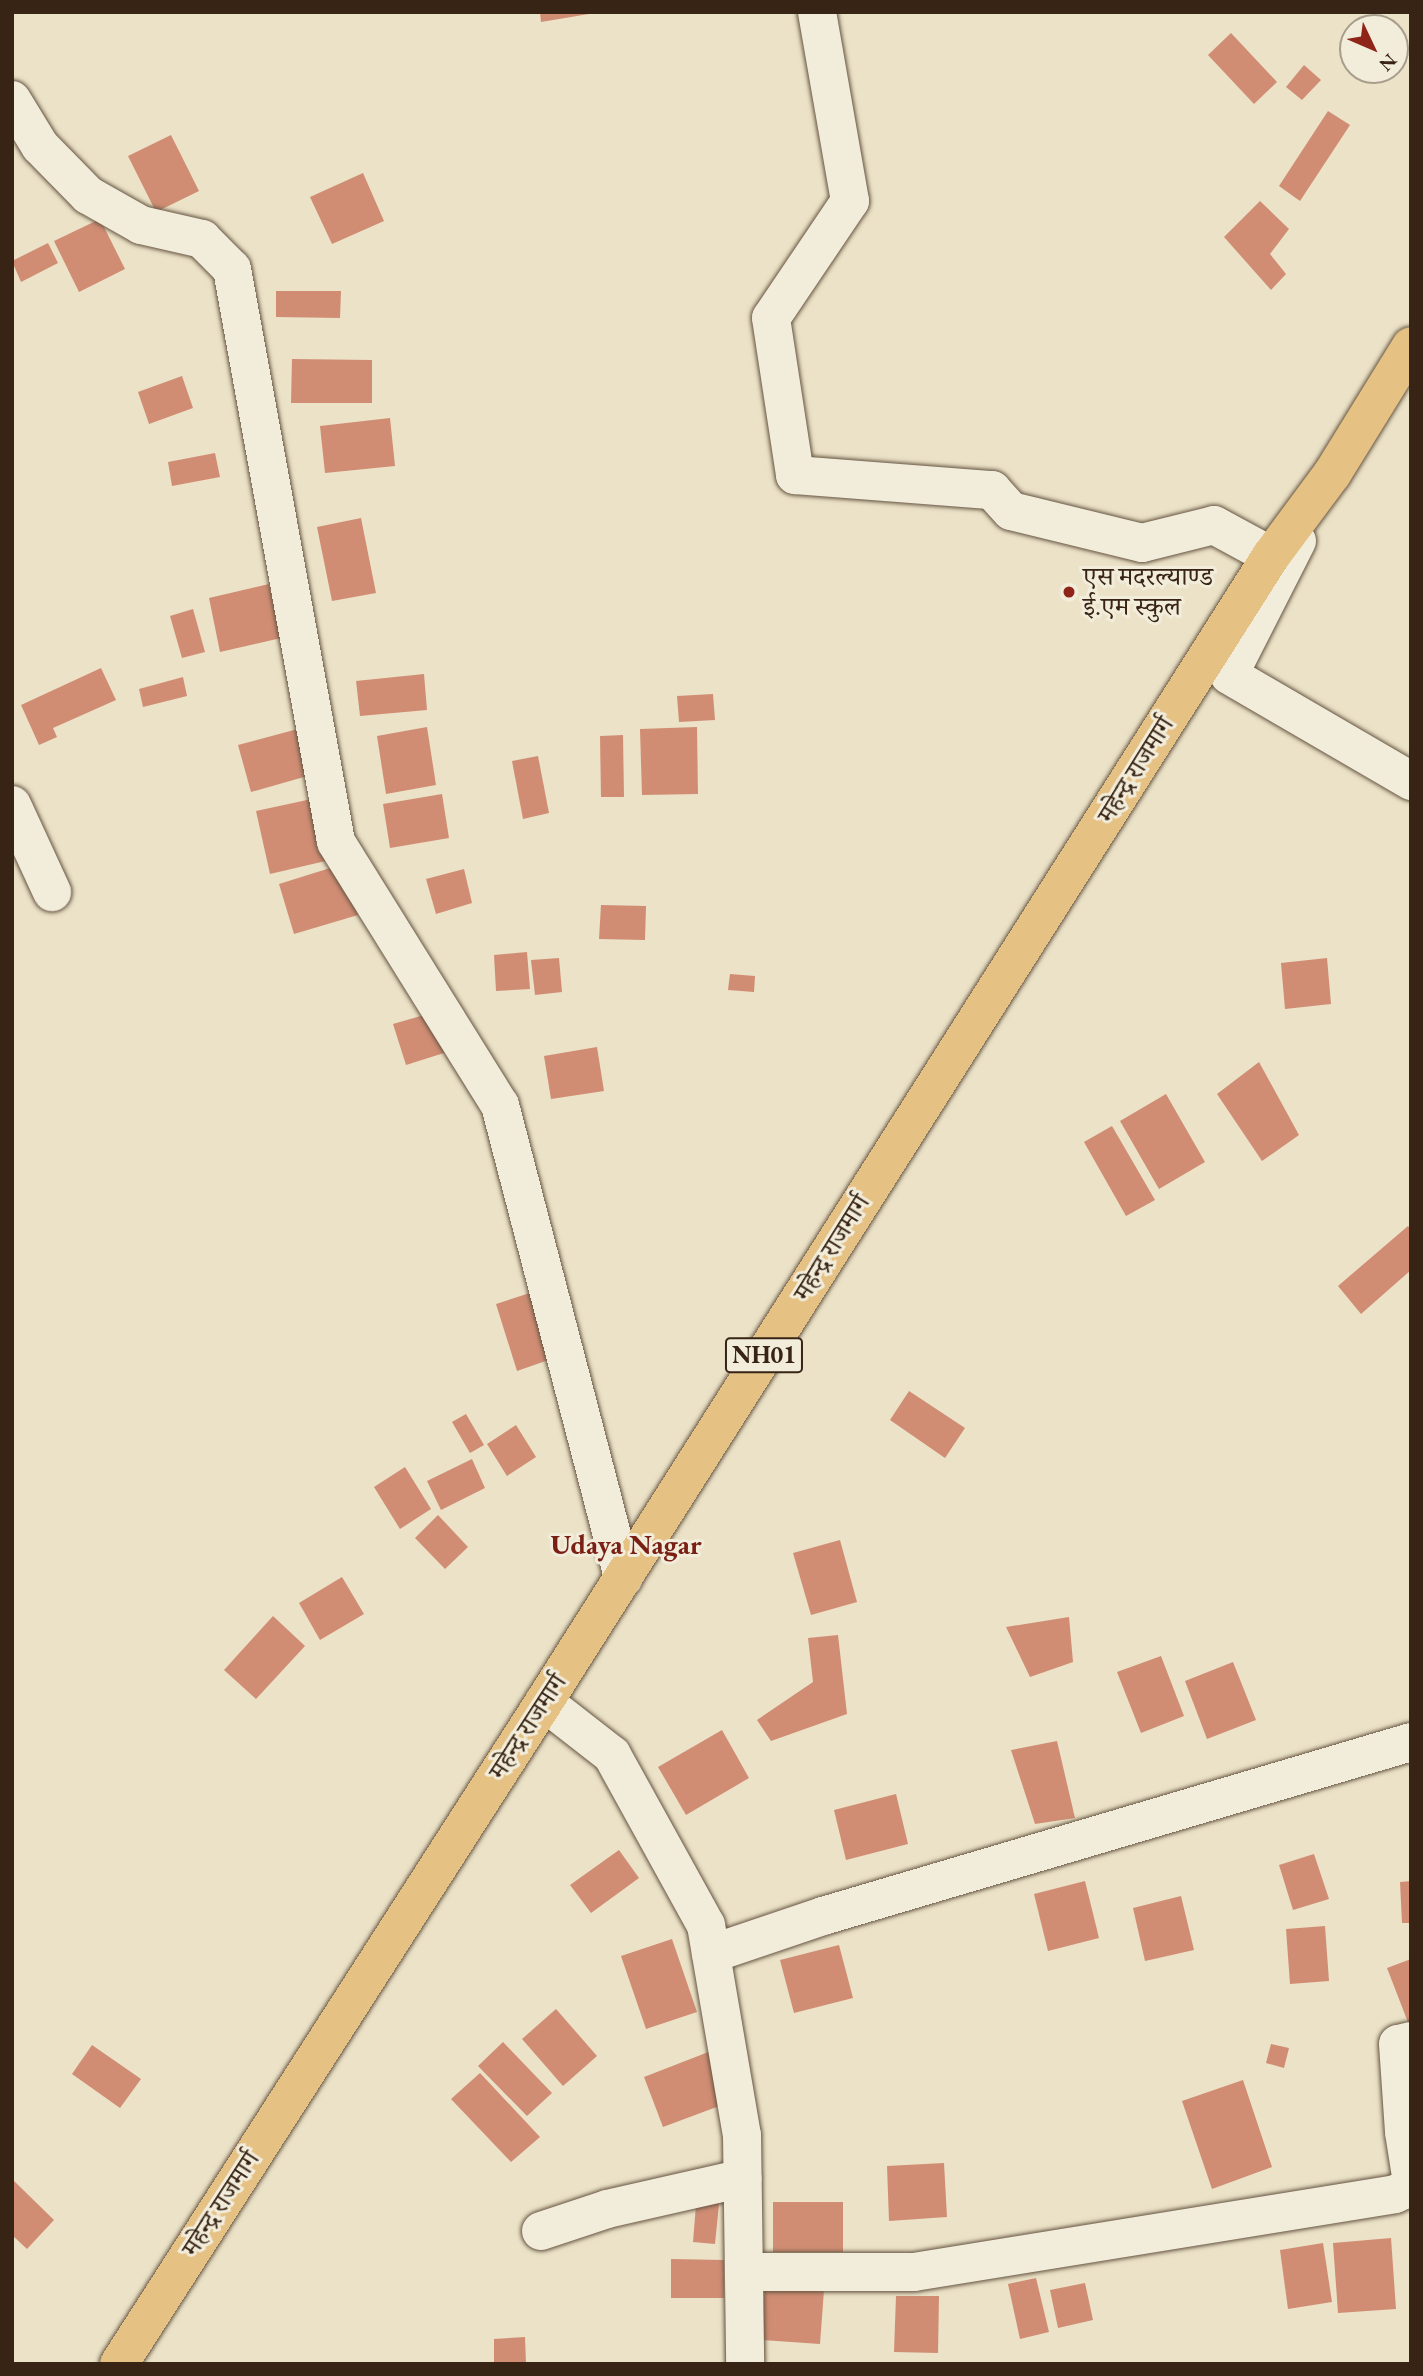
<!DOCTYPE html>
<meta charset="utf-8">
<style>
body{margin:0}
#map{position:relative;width:1423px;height:2376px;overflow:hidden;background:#ebe2c7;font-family:"EB Garamond","Noto Serif Devanagari",serif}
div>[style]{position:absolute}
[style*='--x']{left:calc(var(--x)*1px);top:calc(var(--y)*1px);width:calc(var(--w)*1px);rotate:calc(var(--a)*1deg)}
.building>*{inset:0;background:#d08d74}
.roads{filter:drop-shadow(0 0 2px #655441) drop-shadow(0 0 2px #655441)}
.minor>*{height:38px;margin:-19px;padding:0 19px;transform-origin:19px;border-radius:19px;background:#f2ecdb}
.highway>*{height:38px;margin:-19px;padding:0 19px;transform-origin:19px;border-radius:19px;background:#e6c184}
.dots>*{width:19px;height:19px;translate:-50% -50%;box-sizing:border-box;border:4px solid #f2ecdb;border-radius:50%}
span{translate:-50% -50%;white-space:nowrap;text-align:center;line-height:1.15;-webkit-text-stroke:6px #f2ecdb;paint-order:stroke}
.shield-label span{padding:2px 5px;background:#f2ecdb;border:2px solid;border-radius:5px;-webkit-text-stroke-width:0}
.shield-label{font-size:24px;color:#382414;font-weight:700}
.poi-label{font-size:26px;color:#382414}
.left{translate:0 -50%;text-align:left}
.street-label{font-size:26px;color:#382414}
.neighbourhood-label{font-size:28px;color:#7a1f14;font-weight:700}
.frame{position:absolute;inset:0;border:14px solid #382414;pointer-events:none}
.north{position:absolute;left:1339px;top:14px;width:70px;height:70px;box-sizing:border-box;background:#f2ecdb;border:2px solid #a89c8b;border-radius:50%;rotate:134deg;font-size:19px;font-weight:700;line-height:28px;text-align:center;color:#382414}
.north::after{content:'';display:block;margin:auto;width:24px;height:32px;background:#8f2418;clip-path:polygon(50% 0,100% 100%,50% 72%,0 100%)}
</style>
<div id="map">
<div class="building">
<i style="clip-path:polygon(540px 12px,589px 12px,589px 14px,541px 22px)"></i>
<i style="clip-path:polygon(1231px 33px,1277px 82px,1254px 104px,1208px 55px)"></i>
<i style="clip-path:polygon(1304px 65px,1321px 80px,1302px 100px,1286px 87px)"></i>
<i style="clip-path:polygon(1328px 111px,1350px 125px,1300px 201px,1279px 186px)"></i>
<i style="clip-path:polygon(171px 135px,199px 191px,156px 212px,128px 156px)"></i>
<i style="clip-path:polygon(363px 173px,384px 221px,332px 244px,310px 197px)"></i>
<i style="clip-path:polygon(1260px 201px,1289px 229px,1270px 254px,1286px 274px,1271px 290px,1224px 237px)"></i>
<i style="clip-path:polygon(100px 219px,125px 269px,79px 292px,54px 241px)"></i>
<i style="clip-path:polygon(48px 243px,58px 263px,21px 282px,12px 261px)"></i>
<i style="clip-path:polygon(276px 291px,341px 291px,340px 318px,276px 317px)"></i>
<i style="clip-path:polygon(292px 359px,372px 360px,372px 403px,291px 403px)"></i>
<i style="clip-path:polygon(182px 376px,193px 408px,149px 424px,138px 392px)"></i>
<i style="clip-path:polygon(390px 418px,395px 466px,325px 473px,320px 426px)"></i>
<i style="clip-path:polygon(215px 453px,220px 477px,172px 486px,168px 462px)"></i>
<i style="clip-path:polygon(361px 518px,376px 593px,332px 601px,317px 527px)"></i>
<i style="clip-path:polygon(269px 584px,281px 638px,220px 652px,209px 598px)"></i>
<i style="clip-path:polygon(193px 609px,205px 652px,182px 658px,170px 616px)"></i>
<i style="clip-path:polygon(101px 668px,116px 700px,53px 728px,57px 737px,39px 745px,21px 705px)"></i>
<i style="clip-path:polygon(424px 674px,427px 710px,360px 716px,356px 681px)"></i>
<i style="clip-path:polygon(183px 677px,187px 696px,143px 707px,139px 689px)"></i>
<i style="clip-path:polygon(713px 694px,715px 720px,679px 722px,677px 696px)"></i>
<i style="clip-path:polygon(305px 727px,318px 773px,251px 792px,238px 745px)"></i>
<i style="clip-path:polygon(427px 727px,436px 785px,386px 794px,377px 736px)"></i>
<i style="clip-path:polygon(697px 727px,698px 794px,642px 795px,640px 729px)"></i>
<i style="clip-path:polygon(623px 735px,624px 797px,601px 797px,600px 736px)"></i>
<i style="clip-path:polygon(538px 756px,549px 813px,523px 819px,512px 761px)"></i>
<i style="clip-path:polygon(442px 794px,449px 838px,390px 848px,383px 804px)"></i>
<i style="clip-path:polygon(321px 797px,334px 859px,270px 874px,256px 811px)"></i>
<i style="clip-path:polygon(343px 864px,358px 915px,294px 934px,279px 884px)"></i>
<i style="clip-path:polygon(464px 869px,472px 903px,436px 914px,426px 879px)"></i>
<i style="clip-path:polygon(601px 905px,646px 906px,645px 940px,599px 939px)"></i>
<i style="clip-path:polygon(527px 952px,530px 989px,496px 991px,494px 955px)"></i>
<i style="clip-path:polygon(559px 958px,562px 992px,535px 995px,531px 960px)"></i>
<i style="clip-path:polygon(1327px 958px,1331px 1004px,1285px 1009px,1281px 963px)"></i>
<i style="clip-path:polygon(730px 974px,755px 976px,754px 992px,728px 990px)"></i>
<i style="clip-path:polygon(431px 1013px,444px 1053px,406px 1065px,393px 1024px)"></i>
<i style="clip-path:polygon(597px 1047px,604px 1091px,551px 1099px,544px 1056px)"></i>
<i style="clip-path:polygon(1259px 1062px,1299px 1135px,1262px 1161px,1217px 1094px)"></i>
<i style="clip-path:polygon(1166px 1094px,1205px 1162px,1159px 1189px,1120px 1121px)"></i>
<i style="clip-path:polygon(1112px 1126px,1155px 1200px,1126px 1216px,1084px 1142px)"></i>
<i style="clip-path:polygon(1408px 1226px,1411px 1229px,1411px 1270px,1361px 1314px,1338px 1286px)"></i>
<i style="clip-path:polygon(536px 1291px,557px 1357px,517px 1371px,496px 1304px)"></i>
<i style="clip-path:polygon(909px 1391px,965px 1428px,945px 1458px,890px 1420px)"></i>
<i style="clip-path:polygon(466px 1414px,484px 1445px,470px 1453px,452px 1422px)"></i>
<i style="clip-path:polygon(516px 1425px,536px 1457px,507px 1476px,487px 1444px)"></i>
<i style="clip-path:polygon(472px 1459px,485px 1488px,441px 1510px,427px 1481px)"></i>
<i style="clip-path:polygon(405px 1467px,431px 1509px,400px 1529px,374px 1487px)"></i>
<i style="clip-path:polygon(438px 1515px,468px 1547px,445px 1569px,415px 1538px)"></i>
<i style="clip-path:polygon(840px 1540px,857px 1602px,811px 1615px,793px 1553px)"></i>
<i style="clip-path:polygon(342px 1577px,364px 1614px,320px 1640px,299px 1603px)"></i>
<i style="clip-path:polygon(273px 1616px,305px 1646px,256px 1699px,224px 1670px)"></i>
<i style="clip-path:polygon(1069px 1617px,1073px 1662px,1030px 1677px,1006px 1627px)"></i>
<i style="clip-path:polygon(838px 1635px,847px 1714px,771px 1741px,757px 1720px,813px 1682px,808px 1638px)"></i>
<i style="clip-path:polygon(1161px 1656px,1184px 1716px,1141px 1733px,1117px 1672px)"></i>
<i style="clip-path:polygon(1233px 1662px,1256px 1720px,1207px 1739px,1185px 1681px)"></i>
<i style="clip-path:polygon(722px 1730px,749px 1778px,686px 1815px,658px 1767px)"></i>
<i style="clip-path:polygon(1057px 1741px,1075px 1818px,1035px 1824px,1011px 1750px)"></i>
<i style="clip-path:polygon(896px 1794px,908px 1844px,846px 1860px,834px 1810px)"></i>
<i style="clip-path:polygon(619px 1850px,639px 1878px,591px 1913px,570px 1885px)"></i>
<i style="clip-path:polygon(1314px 1854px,1329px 1899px,1293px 1910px,1279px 1865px)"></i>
<i style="clip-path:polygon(1085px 1881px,1099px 1938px,1048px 1951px,1034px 1894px)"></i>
<i style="clip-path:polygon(1411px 1881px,1411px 1923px,1402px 1923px,1400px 1882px)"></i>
<i style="clip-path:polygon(1181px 1896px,1194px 1950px,1145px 1961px,1133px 1908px)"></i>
<i style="clip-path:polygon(1325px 1926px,1329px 1981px,1290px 1984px,1286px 1929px)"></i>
<i style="clip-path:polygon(672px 1939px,697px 2012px,646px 2029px,621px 1956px)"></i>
<i style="clip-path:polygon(839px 1945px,853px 1998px,794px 2013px,780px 1960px)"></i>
<i style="clip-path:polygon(1411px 1959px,1411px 2030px,1387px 1968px)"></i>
<i style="clip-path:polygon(556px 2009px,597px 2056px,563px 2086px,522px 2039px)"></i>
<i style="clip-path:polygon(503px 2042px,552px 2093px,527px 2116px,478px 2066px)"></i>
<i style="clip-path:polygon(1271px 2044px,1289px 2048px,1284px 2068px,1266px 2063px)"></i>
<i style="clip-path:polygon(92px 2045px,141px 2079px,120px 2108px,72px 2074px)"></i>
<i style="clip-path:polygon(711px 2051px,730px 2102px,663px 2127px,644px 2077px)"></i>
<i style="clip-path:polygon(480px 2073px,540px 2137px,511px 2162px,451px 2099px)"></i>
<i style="clip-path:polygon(1243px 2080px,1272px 2167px,1212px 2189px,1182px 2101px)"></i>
<i style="clip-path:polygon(944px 2163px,947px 2217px,889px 2221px,887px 2166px)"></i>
<i style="clip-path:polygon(12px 2179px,54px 2220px,27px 2249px,12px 2235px)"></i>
<i style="clip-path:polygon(697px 2192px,720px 2194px,715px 2244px,693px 2242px)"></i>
<i style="clip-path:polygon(773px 2202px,843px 2202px,843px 2252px,773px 2252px)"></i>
<i style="clip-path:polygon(1391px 2238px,1396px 2309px,1338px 2313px,1333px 2243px)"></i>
<i style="clip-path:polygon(1323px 2243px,1332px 2302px,1288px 2309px,1280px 2250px)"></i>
<i style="clip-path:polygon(671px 2259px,724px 2260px,724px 2298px,671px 2298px)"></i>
<i style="clip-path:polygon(1036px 2278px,1049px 2332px,1020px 2339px,1008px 2284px)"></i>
<i style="clip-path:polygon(1085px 2283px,1093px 2320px,1058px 2328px,1050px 2290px)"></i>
<i style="clip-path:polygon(765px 2285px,824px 2290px,820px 2344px,761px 2340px)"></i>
<i style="clip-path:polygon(896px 2296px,939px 2296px,938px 2353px,894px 2352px)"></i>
<i style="clip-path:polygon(525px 2337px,526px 2364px,494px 2364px,494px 2339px)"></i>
</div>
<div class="roads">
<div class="minor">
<i style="--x:817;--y:12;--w:192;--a:80.1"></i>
<i style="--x:850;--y:201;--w:141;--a:124"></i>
<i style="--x:771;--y:318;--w:159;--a:81.3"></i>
<i style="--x:795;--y:475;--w:198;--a:4.4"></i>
<i style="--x:992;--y:490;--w:28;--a:48"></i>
<i style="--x:1011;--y:511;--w:135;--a:13.7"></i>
<i style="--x:1142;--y:543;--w:74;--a:-14"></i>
<i style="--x:1214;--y:525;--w:65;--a:28.5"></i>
<i style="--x:12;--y:100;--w:54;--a:58.7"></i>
<i style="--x:40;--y:146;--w:69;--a:45.6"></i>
<i style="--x:88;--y:195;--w:61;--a:29.5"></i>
<i style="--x:141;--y:225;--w:63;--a:12.9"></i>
<i style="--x:202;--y:239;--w:42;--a:45"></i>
<i style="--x:232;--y:269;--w:582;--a:79.71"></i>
<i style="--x:336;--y:842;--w:310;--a:58.1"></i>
<i style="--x:500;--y:1105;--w:489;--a:75.4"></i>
<i style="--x:1297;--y:541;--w:150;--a:116.9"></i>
<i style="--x:1229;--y:675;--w:211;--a:30.2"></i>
<i style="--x:12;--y:805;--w:96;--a:65.3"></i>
<i style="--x:544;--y:1702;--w:86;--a:37.9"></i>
<i style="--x:612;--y:1755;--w:194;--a:61.1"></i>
<i style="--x:706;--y:1925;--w:213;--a:80.3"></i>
<i style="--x:742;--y:2135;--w:229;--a:89.2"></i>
<i style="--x:711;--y:1954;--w:118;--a:-18.7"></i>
<i style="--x:823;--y:1916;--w:613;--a:-16.48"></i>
<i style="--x:1411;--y:2041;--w:13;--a:167"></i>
<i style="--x:1398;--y:2044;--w:88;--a:86.1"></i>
<i style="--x:1404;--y:2132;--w:45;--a:81"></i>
<i style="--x:541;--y:2231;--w:70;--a:-18.4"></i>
<i style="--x:607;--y:2209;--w:139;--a:-12.8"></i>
<i style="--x:744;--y:2272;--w:170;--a:0"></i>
<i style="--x:914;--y:2272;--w:487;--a:-9.2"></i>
<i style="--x:1395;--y:2194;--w:17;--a:-24"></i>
</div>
<div class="highway">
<i style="--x:119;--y:2364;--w:787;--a:-57.3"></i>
<i style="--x:544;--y:1702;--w:1357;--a:-57.61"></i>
<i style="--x:1271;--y:556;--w:102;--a:-53.4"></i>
<i style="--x:1332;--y:474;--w:150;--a:-58.3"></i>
</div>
</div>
<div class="dots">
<i style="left:1069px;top:592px;background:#8f2418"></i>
</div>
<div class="shield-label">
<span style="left:764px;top:1355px">NH01</span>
</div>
<div class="poi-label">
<span class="left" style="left:1083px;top:592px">एस मदरल्याण्ड<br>ई.एम स्कुल</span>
</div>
<div class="street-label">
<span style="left:1136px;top:770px;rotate:-58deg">महेन्द्र राजमार्ग</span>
<span style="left:832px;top:1248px;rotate:-58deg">महेन्द्र राजमार्ग</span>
<span style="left:528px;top:1727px;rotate:-57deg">महेन्द्र राजमार्ग</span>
<span style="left:221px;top:2204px;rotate:-57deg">महेन्द्र राजमार्ग</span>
</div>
<div class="neighbourhood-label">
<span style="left:626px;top:1544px">Udaya Nagar</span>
</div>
<div class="frame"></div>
<div class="north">N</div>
</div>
